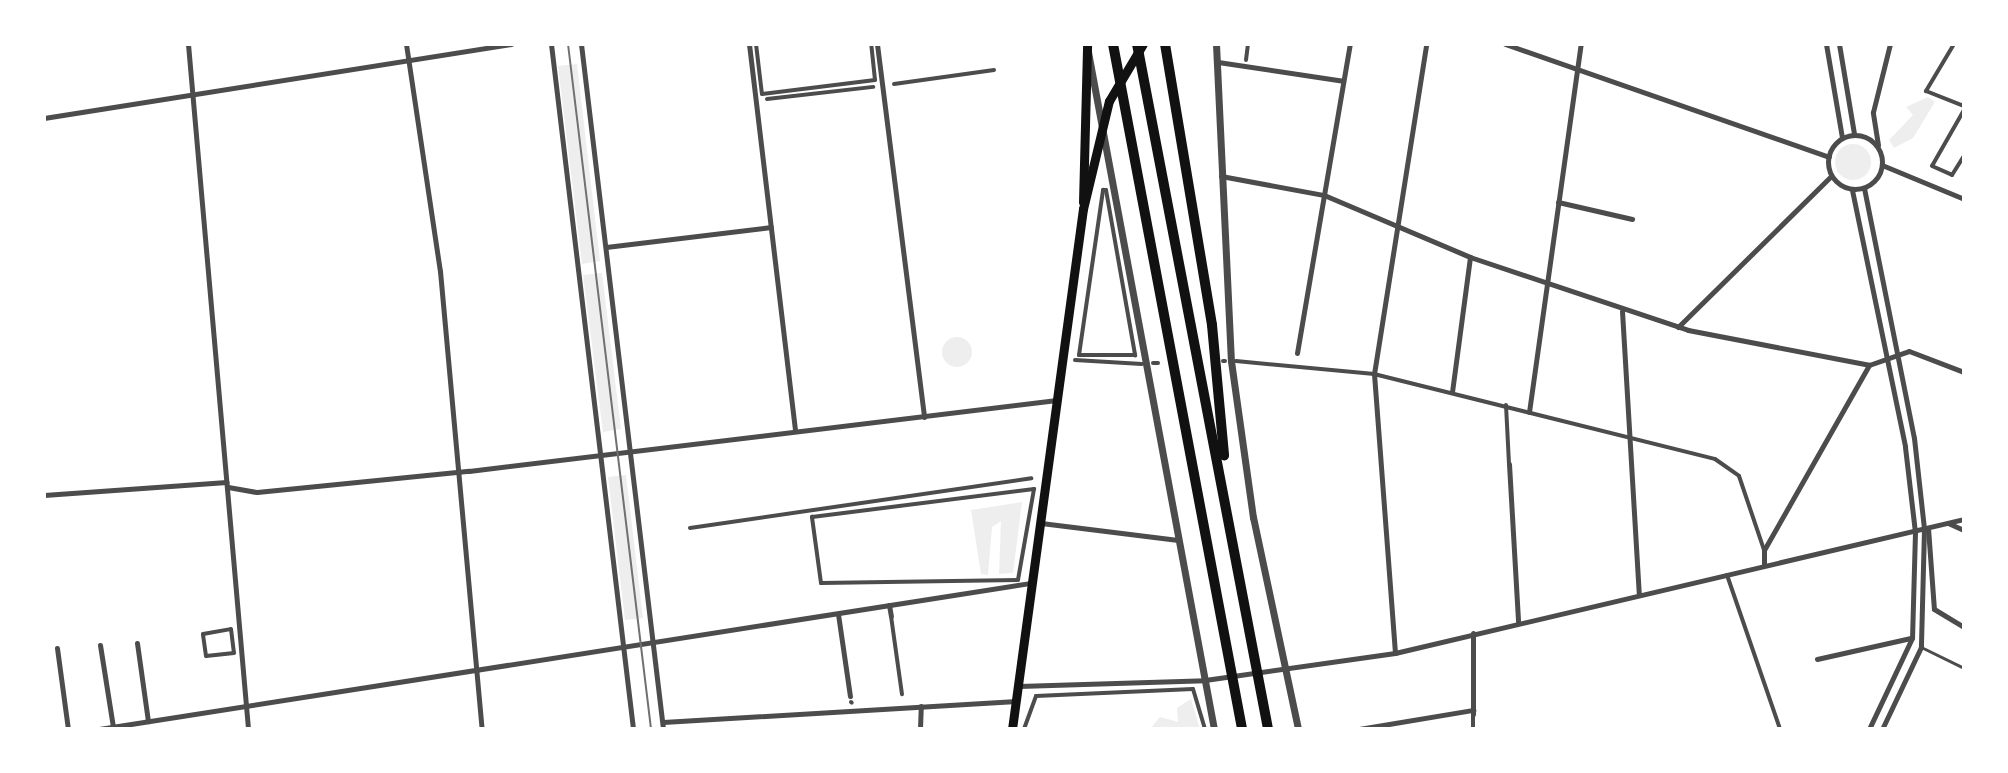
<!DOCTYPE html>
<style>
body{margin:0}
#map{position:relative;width:2008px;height:773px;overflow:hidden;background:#fff;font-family:Figtree,sans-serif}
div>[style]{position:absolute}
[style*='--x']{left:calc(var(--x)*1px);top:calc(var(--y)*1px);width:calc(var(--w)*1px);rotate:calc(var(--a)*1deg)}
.green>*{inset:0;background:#eee}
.round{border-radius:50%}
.service>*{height:3px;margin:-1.5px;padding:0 1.5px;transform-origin:1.5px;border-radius:1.5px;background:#4c4c4c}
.pedestrian>*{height:4px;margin:-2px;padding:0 2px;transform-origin:2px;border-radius:2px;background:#4c4c4c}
.minor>*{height:5px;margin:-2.5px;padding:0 2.5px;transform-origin:2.5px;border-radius:2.5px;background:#4c4c4c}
.minor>.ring{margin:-2.5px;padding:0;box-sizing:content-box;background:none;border:5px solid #4c4c4c;border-radius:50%}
.tertiary>*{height:7px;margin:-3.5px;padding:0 3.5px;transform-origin:3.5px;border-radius:3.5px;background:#4c4c4c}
.primary>*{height:9px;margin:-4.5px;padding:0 4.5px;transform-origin:4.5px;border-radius:4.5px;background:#111}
.motorway>*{height:10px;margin:-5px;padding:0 5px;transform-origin:5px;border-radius:5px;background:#111}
.tram>*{height:2px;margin:-1px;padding:0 1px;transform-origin:1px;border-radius:1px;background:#707070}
span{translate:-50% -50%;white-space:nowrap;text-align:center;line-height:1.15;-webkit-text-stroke:8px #fff;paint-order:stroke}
.frame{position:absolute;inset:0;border:46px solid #fff;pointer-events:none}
</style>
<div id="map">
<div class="green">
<i style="clip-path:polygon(577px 64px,600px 261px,582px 264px,558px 66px)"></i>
<i style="clip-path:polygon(1928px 97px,1935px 102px,1913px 138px,1894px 148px,1889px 140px,1913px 115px,1906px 107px)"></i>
<i class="round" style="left:1835px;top:144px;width:36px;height:36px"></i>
<i style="clip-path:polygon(602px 273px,621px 429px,603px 432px,583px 275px)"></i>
<i class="round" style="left:942px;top:337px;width:30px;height:30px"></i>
<i style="clip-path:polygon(626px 475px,643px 618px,625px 620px,608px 477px)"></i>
<i style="clip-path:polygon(1022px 502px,1013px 573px,999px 574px,1001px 521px,992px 527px,988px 575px,981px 574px,971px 510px)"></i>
<i style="clip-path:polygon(1191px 699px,1200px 729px,1150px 729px,1160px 717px,1178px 722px,1177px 708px)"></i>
</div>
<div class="service">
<i style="--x:1921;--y:647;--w:48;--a:26"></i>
</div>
<div class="pedestrian">
<i style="--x:756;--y:44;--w:50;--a:83.2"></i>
<i style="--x:762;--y:94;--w:114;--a:-7.1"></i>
<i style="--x:875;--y:80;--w:36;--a:-96"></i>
<i style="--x:1954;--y:44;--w:55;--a:120.8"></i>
<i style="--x:1926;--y:91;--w:41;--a:21.5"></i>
<i style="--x:1246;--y:60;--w:16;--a:-83"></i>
<i style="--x:894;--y:84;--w:101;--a:-8"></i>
<i style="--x:767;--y:99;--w:107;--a:-6.5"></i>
<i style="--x:1964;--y:110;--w:64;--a:119.7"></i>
<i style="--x:1932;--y:166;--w:22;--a:24"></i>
<i style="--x:1952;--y:175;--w:22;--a:-58"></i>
<i style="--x:1103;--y:190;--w:3;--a:0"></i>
<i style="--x:1106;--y:190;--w:168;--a:80"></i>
<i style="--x:1135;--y:355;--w:56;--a:180"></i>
<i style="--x:1079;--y:355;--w:167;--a:-81.7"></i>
<i style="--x:1075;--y:360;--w:67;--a:3.4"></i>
<i style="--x:1223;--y:361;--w:2;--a:0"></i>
<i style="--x:1236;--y:361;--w:139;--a:5.4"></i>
<i style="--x:1374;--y:374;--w:351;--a:14"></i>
<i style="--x:1715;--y:459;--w:29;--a:35"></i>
<i style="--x:1739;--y:476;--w:78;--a:71.3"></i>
<i style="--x:1153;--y:363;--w:5;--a:0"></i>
<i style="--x:1506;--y:405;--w:59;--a:87.1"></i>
<i style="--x:1034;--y:489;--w:92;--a:100"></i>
<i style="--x:1018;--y:580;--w:197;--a:179.1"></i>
<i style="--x:821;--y:583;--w:67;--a:-97.8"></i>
<i style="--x:812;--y:517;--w:224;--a:-7.2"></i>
<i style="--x:690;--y:528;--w:345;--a:-8.3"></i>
<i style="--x:1727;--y:575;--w:163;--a:71"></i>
<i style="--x:891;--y:616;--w:79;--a:82"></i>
<i style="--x:231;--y:629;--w:24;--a:83"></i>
<i style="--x:234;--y:653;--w:28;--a:174"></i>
<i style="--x:206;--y:656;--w:22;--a:-98"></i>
<i style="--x:203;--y:634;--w:28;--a:-10"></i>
<i style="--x:851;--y:702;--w:1;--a:45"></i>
<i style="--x:1473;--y:714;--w:15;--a:90"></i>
<i style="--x:1024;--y:729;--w:35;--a:-70"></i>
<i style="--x:1036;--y:696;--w:157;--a:-2.6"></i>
<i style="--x:1193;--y:689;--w:42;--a:73.3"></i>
</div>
<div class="minor">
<i style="--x:188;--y:44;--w:688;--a:84.99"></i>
<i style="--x:406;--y:44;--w:230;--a:81.5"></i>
<i style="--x:440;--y:271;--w:460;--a:84.8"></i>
<i style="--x:551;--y:44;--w:690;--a:83.17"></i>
<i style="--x:581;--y:44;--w:690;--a:83.17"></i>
<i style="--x:749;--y:44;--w:389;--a:83.2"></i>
<i style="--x:877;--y:44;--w:376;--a:82.8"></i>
<i style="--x:1505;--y:44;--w:343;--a:19.2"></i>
<i style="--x:1826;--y:44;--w:95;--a:80.3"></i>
<i style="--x:1839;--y:44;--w:91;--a:80.5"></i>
<i style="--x:1218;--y:62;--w:126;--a:8.6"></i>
<i style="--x:44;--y:118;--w:473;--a:-9"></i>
<i class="ring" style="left:1828px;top:135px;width:49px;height:49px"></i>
<i style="--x:1878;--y:145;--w:33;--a:-99"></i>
<i style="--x:1873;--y:112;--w:70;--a:-76"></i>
<i style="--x:1882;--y:165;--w:89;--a:22.5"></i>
<i style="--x:1221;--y:176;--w:105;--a:10.5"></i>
<i style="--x:1324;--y:195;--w:159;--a:23"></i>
<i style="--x:1470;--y:257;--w:230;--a:18.5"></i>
<i style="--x:1688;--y:330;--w:184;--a:10.9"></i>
<i style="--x:1869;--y:365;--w:42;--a:-19.3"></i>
<i style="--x:1909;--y:351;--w:59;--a:20.9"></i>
<i style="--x:1864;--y:188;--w:255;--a:78.7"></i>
<i style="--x:1914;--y:438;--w:92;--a:83.7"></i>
<i style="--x:1924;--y:529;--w:118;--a:91.5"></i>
<i style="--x:1921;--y:647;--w:91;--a:115.4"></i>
<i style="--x:1852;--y:190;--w:262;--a:78.3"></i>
<i style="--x:1905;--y:447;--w:86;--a:83.3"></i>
<i style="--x:1915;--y:532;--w:106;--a:91.6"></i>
<i style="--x:1912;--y:638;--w:101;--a:115.3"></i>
<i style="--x:1558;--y:202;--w:76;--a:12.9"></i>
<i style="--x:606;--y:247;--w:166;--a:-6.9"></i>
<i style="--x:1622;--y:311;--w:283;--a:86.6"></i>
<i style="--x:1678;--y:327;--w:215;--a:-44.6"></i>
<i style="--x:1297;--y:353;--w:314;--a:-80.3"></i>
<i style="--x:1452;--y:392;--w:136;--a:-82.4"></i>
<i style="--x:1529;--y:412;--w:372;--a:-82"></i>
<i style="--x:1509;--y:464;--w:158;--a:86.7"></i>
<i style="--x:228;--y:487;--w:29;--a:10"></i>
<i style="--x:257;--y:492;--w:213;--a:-5.7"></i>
<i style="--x:469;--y:471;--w:592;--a:-6.89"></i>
<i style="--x:44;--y:495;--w:183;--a:-4.1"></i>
<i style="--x:1041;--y:523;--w:138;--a:7.1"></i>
<i style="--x:1948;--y:523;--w:17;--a:24"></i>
<i style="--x:1928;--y:528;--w:81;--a:85.8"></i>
<i style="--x:1934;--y:609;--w:35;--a:31"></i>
<i style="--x:1764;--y:564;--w:14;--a:-90"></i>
<i style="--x:1764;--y:550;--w:213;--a:-60.4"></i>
<i style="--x:889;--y:605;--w:11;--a:80"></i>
<i style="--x:838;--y:614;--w:83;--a:81.7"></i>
<i style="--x:137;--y:643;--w:79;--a:82"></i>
<i style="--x:100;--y:645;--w:83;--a:81"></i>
<i style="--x:57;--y:648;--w:82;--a:82.3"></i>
<i style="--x:1395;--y:653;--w:280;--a:-94.3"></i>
<i style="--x:1374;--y:374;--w:334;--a:-81"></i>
<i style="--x:1817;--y:659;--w:96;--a:-12.6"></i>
<i style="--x:1019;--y:686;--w:186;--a:-1.8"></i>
<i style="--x:1205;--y:680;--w:192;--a:-8.1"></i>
<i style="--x:1395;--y:653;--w:585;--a:-13.25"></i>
<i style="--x:1473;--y:714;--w:81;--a:-90"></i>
<i style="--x:663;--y:722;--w:354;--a:-3.4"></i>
<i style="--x:99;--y:729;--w:942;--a:-8.91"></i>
<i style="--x:920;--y:729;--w:23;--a:-88"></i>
<i style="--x:1359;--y:729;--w:116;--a:-9.5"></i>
</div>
<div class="tertiary">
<i style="--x:1216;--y:44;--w:317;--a:87.3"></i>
<i style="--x:1231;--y:361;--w:158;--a:82"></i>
<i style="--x:1253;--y:517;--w:217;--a:78"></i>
<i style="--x:1088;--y:52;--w:689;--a:79.46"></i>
</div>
<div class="primary">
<i style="--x:1083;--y:202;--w:158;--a:-88.5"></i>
<i style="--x:1012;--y:729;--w:525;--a:-82.23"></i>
<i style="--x:1083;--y:209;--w:111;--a:-76.5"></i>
<i style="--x:1109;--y:101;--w:66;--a:-59.2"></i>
</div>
<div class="motorway">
<i style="--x:1113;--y:44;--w:697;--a:79.33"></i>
<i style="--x:1137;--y:44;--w:697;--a:79.17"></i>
<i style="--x:1165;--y:44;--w:285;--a:80.5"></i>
<i style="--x:1212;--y:325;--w:131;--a:84.7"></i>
</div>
<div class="tram">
<i style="--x:568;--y:44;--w:690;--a:83.09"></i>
</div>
<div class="frame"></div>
</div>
